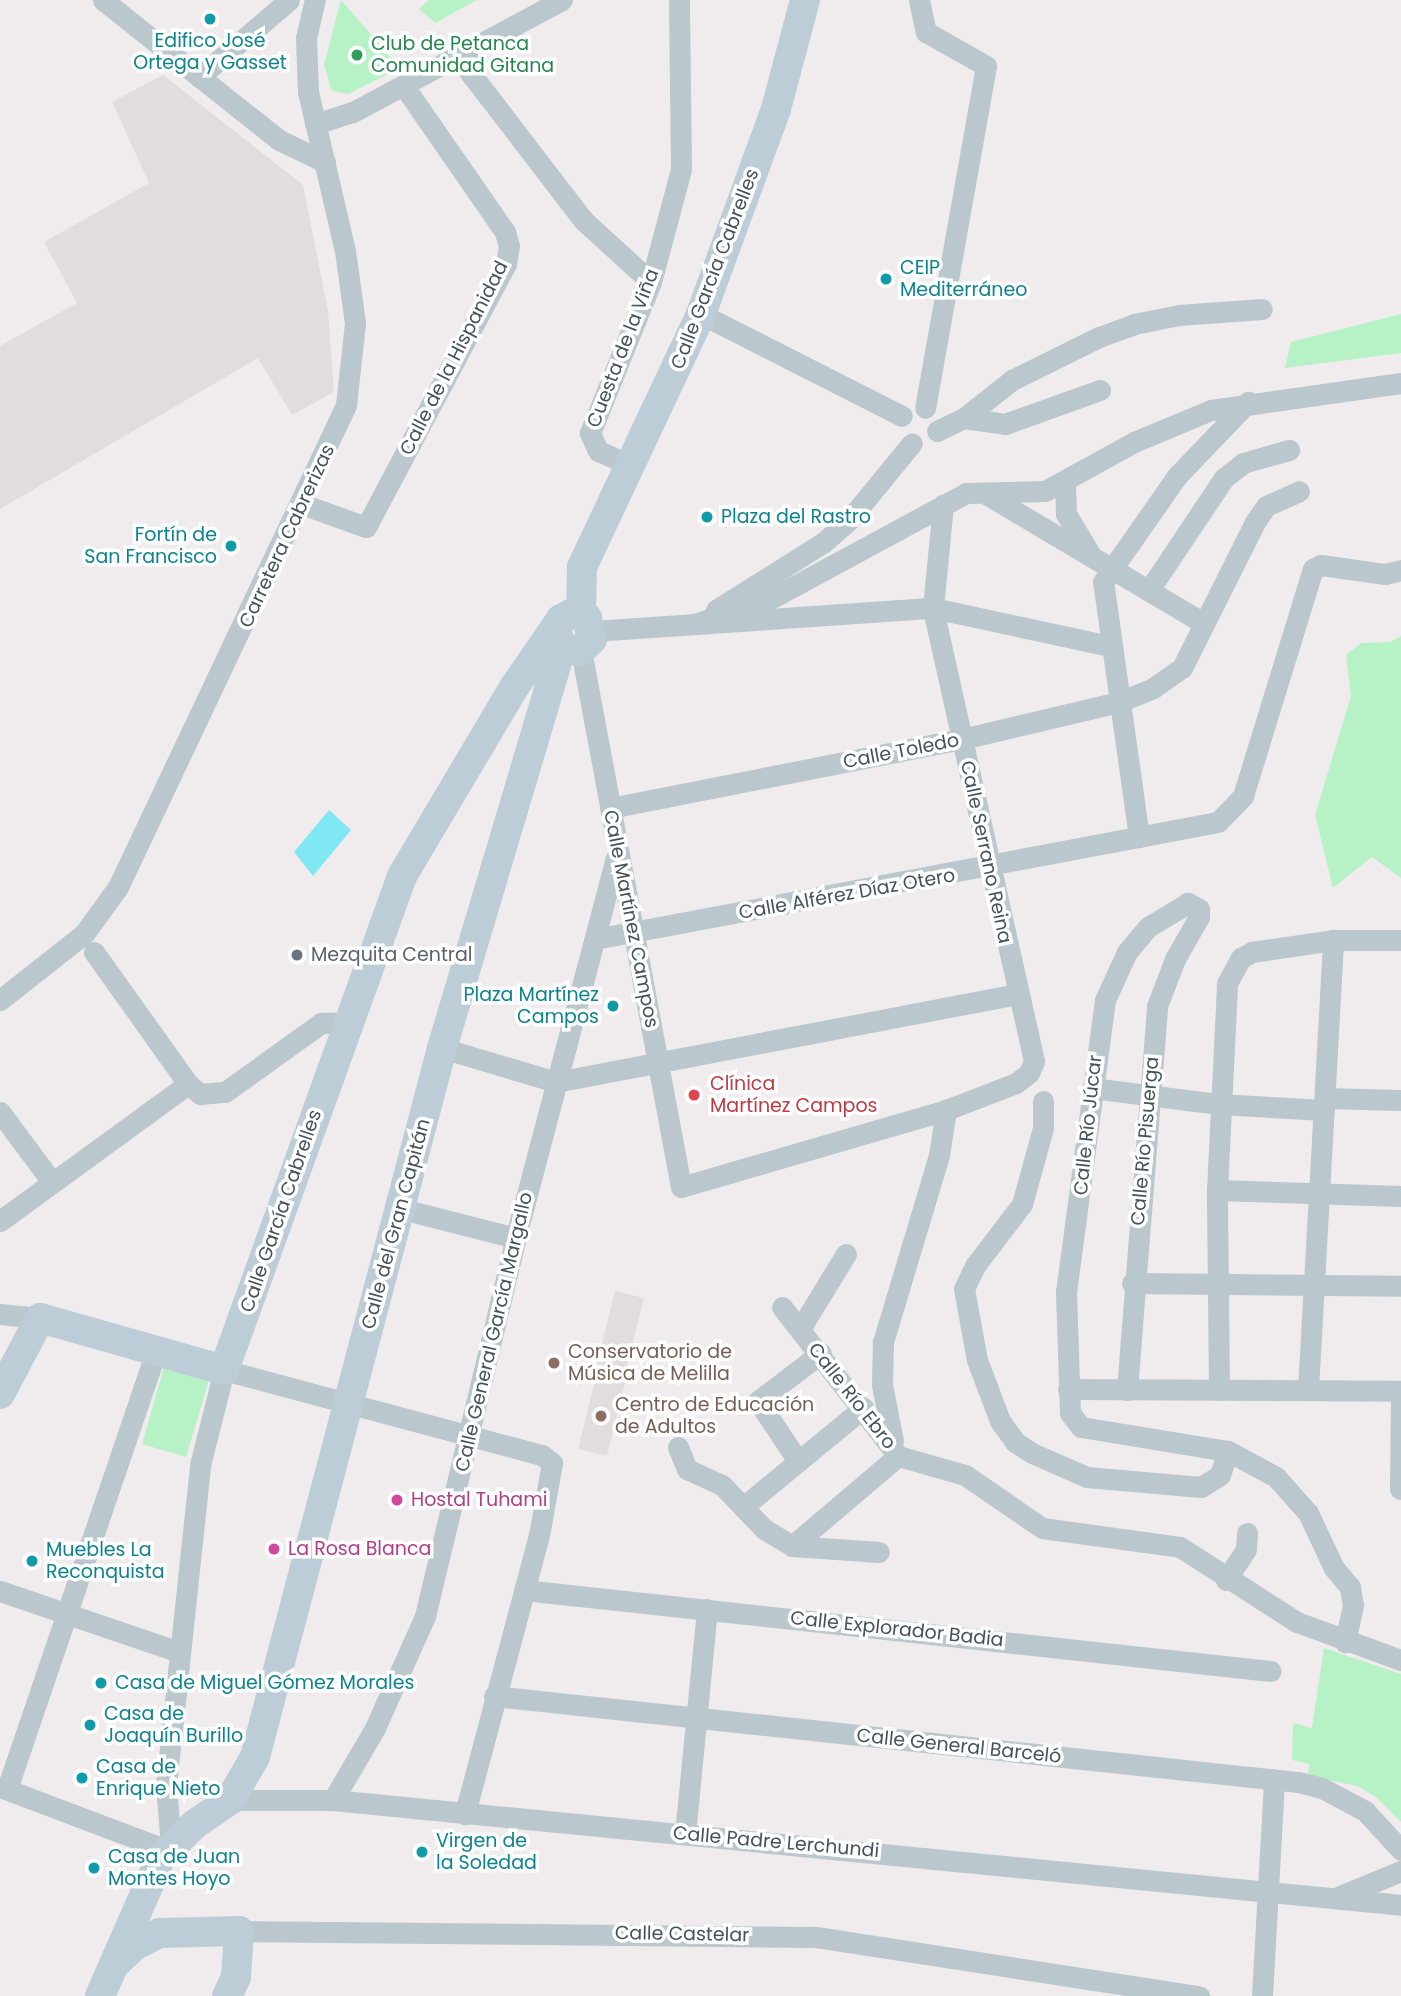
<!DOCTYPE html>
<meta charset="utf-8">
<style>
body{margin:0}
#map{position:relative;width:1401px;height:1996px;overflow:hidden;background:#f0eced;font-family:Poppins,sans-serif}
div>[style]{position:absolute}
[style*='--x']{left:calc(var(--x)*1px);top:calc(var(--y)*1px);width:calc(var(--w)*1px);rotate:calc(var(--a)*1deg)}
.education>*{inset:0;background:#e1dddf}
.green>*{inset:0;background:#b6f2c6}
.water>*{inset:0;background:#80e8f2}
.street>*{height:21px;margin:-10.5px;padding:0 10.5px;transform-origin:10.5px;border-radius:10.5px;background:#bac7cd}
.secondary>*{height:30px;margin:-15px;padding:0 15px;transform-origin:15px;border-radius:15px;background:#bdcdd8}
.dots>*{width:19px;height:19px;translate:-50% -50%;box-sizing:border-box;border:4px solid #fff;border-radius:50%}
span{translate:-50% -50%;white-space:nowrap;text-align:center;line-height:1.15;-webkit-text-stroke:7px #fff;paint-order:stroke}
.culture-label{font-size:19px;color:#0d838f}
.left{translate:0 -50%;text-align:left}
.right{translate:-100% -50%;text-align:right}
.leisure-label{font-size:19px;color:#27864d}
.street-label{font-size:19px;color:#44535b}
.worship-label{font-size:19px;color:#5b616d}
.health-label{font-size:19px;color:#be3a42}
.education-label{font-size:19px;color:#785e54}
.hotel-label{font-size:19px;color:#b23c85}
</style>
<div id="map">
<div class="education">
<i style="clip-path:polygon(163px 75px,303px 185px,328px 311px,334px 392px,292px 415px,258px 358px,0 509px,0 346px,77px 303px,44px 242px,149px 183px,112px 102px)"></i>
<i style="clip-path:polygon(615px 1291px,644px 1298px,626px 1371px,597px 1364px)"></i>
<i style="clip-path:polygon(596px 1376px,625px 1383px,607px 1456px,578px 1449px)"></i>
</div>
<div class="green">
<i style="clip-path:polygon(341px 0,400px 68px,348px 94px,332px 91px,324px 65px)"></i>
<i style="clip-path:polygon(429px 0,477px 0,435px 23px,419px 9px)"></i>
<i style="clip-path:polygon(1401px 314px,1401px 353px,1285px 368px,1291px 342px)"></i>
<i style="clip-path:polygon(1401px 636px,1401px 878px,1372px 857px,1333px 888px,1315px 815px,1351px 696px,1346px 655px,1361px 643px,1390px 642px)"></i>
<i style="clip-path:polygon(164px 1367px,209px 1380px,186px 1457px,142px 1444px)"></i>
<i style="clip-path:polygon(1324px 1648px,1401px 1674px,1401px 1822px,1376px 1797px,1357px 1786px,1308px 1776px,1309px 1764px,1292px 1760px,1293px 1723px,1312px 1728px)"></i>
</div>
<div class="water">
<i style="clip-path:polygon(329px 810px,351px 830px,313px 876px,294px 852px)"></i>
</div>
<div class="street">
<i style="--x:103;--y:0;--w:225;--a:38.5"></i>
<i style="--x:279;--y:140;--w:51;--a:25.6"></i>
<i style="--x:919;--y:0;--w:33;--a:78"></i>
<i style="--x:926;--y:32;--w:69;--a:29.5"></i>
<i style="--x:986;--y:66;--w:347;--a:100.1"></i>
<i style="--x:458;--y:57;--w:205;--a:52.5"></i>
<i style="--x:583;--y:220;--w:92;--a:42.4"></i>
<i style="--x:199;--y:77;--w:118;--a:-40.5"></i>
<i style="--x:315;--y:124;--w:40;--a:-18"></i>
<i style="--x:353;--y:112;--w:237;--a:-28.2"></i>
<i style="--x:701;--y:314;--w:225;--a:26.9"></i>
<i style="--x:964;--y:418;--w:41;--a:8.3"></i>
<i style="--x:1005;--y:424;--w:101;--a:-19.7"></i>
<i style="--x:937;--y:431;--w:30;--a:-26"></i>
<i style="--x:964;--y:418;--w:61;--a:-38.4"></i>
<i style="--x:1012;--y:380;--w:97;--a:-26.3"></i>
<i style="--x:1099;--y:337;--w:37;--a:-20"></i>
<i style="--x:1134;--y:324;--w:46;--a:-11.3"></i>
<i style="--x:1179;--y:315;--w:83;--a:-4.1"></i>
<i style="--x:632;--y:466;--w:37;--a:-156"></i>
<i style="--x:598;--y:451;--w:20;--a:-114"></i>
<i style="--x:590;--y:433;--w:163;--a:-68"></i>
<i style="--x:651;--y:282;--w:117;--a:-75.1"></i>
<i style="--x:681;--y:169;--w:169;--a:-90.7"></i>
<i style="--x:1065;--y:484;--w:30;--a:88"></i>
<i style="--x:1066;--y:514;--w:44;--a:58.8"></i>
<i style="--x:986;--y:494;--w:251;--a:30.7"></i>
<i style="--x:302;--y:504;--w:68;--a:19.8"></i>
<i style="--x:366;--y:527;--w:298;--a:-62"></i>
<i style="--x:506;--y:264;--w:18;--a:-81"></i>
<i style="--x:509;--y:246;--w:15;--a:-106"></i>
<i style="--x:505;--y:232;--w:178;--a:-124.7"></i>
<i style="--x:1149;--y:590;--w:135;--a:-56.2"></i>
<i style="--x:1224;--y:478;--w:24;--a:-38"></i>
<i style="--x:1243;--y:463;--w:48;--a:-15.8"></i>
<i style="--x:716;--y:610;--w:128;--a:-32.2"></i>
<i style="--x:824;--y:542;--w:33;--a:-41"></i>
<i style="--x:849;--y:520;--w:99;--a:-50.7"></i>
<i style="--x:695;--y:624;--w:81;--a:-18.7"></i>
<i style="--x:772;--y:598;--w:221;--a:-28.4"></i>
<i style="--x:966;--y:493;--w:79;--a:-1.5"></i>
<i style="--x:1045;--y:491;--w:102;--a:-28.8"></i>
<i style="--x:1134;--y:442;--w:83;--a:-22.6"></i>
<i style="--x:1211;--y:410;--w:192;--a:-8.1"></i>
<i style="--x:593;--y:631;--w:341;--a:-3.9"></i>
<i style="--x:933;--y:608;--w:182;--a:12.1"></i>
<i style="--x:581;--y:650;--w:546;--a:79.45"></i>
<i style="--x:681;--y:1187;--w:276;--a:-16.2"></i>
<i style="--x:946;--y:1110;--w:75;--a:-21.1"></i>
<i style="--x:1016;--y:1083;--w:16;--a:-38"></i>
<i style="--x:1029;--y:1073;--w:13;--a:-67"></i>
<i style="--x:1034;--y:1061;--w:464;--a:-102.6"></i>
<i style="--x:933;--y:608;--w:104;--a:-84.5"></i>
<i style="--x:610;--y:808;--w:359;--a:-11.1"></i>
<i style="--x:962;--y:739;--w:161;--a:-13.3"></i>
<i style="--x:1119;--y:702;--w:37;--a:-22"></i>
<i style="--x:1153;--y:688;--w:35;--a:-35"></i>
<i style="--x:1182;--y:668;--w:163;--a:-63.4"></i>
<i style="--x:1255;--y:522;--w:19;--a:-55"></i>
<i style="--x:1266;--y:506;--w:36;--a:-24"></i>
<i style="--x:1139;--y:837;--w:258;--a:-98"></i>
<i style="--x:1103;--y:582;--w:129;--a:-55.1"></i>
<i style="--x:1177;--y:476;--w:103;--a:-46.2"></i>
<i style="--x:595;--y:939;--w:634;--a:-10.64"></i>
<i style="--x:1218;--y:822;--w:36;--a:-46"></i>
<i style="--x:1243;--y:796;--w:238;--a:-72.9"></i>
<i style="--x:1313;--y:569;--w:9;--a:-27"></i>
<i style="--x:1321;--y:565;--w:65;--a:8"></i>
<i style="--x:1385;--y:574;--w:16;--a:-14"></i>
<i style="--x:94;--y:952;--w:162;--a:54.5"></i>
<i style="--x:188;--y:1084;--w:16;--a:40"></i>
<i style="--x:200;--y:1094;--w:25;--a:-5"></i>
<i style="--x:225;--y:1092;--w:118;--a:-35.7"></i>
<i style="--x:321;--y:1023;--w:25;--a:-2"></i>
<i style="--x:0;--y:1000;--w:107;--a:-38.2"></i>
<i style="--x:84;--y:934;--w:58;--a:-54.1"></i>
<i style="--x:118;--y:887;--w:533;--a:-64.68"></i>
<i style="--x:346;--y:405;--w:82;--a:-83.7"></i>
<i style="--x:355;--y:323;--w:73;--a:-97.9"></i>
<i style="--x:345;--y:251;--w:163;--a:-103.1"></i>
<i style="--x:308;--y:92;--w:54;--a:-92.1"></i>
<i style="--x:306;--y:38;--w:39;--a:-77"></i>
<i style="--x:442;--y:1048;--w:119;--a:16.6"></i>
<i style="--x:556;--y:1082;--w:469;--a:-10.8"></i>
<i style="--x:1092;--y:1088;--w:128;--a:7.2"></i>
<i style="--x:1219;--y:1104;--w:105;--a:3.3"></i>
<i style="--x:1325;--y:1098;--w:76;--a:1.5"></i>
<i style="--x:1043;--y:1101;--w:27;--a:90"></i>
<i style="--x:1043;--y:1128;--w:79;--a:105.4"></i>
<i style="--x:1022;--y:1204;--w:78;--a:127.2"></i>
<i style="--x:975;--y:1266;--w:25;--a:116"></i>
<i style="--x:964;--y:1289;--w:72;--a:79.6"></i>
<i style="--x:977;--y:1360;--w:65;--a:69.3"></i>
<i style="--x:1000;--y:1421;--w:26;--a:54"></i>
<i style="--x:1015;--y:1442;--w:20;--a:33"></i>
<i style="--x:1032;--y:1453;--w:60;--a:23.6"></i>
<i style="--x:1087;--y:1477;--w:114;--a:5"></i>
<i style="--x:1201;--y:1487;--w:22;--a:-32"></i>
<i style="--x:1220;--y:1475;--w:25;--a:-72"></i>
<i style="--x:0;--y:1112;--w:87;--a:53.4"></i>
<i style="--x:1217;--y:1190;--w:184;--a:1.9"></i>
<i style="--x:398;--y:1208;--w:122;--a:14.3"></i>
<i style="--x:0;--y:1221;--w:233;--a:-36.1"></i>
<i style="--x:1132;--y:1283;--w:269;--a:0.6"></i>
<i style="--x:782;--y:1307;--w:189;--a:52.1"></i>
<i style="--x:898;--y:1456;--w:70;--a:15.8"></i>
<i style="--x:965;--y:1475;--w:93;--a:34.5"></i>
<i style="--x:1042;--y:1528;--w:139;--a:7.8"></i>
<i style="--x:1180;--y:1547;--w:139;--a:32.7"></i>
<i style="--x:1297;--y:1622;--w:111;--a:20.1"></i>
<i style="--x:0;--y:1314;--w:40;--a:5.7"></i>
<i style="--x:800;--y:1329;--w:88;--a:-58.5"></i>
<i style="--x:1068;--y:1389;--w:333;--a:0.3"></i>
<i style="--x:1127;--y:1390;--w:385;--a:-85.5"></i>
<i style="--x:1157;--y:1006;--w:50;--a:-69"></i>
<i style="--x:1175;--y:959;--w:48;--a:-60.3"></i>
<i style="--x:1199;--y:917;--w:8;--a:-90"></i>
<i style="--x:1199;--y:909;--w:13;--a:-151"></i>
<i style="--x:1188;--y:903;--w:47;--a:149"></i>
<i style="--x:1148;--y:927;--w:33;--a:130"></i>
<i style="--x:1127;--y:952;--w:53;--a:114.6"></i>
<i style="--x:1105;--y:1000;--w:295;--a:97.6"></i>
<i style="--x:1066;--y:1292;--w:121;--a:88.1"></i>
<i style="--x:1070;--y:1413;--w:18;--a:52"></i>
<i style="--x:1081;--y:1427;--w:149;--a:9.3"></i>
<i style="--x:1228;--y:1451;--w:55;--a:28.4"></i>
<i style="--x:1276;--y:1477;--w:48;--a:48.4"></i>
<i style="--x:1308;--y:1513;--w:61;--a:64.7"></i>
<i style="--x:1334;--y:1568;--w:25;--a:50"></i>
<i style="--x:1350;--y:1587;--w:18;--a:81"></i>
<i style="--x:1353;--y:1605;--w:38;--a:102"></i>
<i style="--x:1219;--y:1390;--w:200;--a:-90.6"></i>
<i style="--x:1217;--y:1190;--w:207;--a:-87.2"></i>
<i style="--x:1227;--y:983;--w:29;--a:-61"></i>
<i style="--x:1241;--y:958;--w:13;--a:-29"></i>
<i style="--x:1252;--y:952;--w:82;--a:-8.4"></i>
<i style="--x:1333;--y:940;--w:68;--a:0"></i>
<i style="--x:1308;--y:1390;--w:451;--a:-86.8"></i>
<i style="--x:893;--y:1441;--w:57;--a:-101.1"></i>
<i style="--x:882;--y:1385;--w:43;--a:-88.7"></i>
<i style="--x:883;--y:1342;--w:195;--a:-73.3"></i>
<i style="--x:939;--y:1155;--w:46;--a:-81.2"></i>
<i style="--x:678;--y:1447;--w:24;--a:68"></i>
<i style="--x:687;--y:1469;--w:38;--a:25"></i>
<i style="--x:722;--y:1485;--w:61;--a:46.3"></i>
<i style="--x:764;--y:1529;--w:33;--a:31"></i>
<i style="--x:792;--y:1546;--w:87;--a:3.9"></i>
<i style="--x:798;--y:1461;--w:72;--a:-123.7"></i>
<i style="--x:758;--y:1401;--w:79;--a:-37.3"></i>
<i style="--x:1400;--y:1489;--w:98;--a:-89.4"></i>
<i style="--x:743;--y:1507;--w:156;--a:-39.5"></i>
<i style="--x:792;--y:1546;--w:139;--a:-40.3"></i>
<i style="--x:1226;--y:1580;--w:37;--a:-57"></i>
<i style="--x:1246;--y:1549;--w:16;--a:-86"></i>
<i style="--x:524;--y:1590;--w:751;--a:6.19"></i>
<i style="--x:0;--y:1591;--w:189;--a:18.8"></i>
<i style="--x:494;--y:1696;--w:809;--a:6.11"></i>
<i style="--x:1298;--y:1782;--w:25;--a:14"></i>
<i style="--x:1322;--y:1788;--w:49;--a:28.1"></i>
<i style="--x:1365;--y:1811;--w:53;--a:47.3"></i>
<i style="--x:0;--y:1787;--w:178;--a:20.7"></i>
<i style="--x:7;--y:1789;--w:465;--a:-71.2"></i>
<i style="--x:230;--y:1800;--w:103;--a:0"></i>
<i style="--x:333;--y:1800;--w:1073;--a:5.61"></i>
<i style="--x:333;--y:1800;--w:83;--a:-59.7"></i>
<i style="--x:375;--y:1728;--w:123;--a:-65.9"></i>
<i style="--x:425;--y:1616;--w:410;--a:-76.5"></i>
<i style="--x:521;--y:1217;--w:371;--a:-75.2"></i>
<i style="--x:685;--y:1834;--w:226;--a:-84.4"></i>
<i style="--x:171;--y:1846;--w:61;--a:-94.7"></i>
<i style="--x:166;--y:1785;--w:322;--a:-83.9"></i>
<i style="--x:200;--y:1465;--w:98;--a:-75.8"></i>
<i style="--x:224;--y:1370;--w:329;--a:15"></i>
<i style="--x:542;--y:1455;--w:13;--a:39"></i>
<i style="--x:552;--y:1463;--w:73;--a:100.2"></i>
<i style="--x:539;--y:1535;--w:289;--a:104.9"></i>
<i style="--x:1340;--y:1896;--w:66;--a:-22.3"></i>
<i style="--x:239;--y:1931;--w:577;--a:0.6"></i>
<i style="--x:816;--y:1937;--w:388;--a:8.8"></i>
<i style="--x:1262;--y:1996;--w:217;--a:-86.8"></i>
</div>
<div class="secondary">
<i style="--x:581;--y:614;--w:47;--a:-88.8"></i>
<i style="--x:582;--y:567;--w:280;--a:-64.8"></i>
<i style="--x:701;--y:314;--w:218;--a:-69.9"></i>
<i style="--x:776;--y:109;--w:113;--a:-75.1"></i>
<i style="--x:0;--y:1394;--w:86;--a:-62.2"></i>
<i style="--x:40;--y:1318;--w:191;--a:15.8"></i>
<i style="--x:224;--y:1370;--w:525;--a:-70.18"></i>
<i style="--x:402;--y:876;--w:221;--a:-59.3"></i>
<i style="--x:515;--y:686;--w:81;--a:-55.5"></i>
<i style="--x:561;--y:619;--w:13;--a:-27"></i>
<i style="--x:573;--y:613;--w:15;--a:20"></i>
<i style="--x:587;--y:618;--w:22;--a:77"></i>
<i style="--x:592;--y:639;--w:16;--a:135"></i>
<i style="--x:581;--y:650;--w:13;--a:180"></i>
<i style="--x:568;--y:650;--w:13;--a:-138"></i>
<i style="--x:558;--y:641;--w:15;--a:-94"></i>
<i style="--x:117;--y:1962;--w:23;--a:-43"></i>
<i style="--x:134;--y:1946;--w:29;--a:-27"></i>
<i style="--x:160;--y:1933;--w:79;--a:-1.5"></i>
<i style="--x:239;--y:1931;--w:46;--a:93.7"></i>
<i style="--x:236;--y:1977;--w:21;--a:115"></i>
<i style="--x:100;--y:1996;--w:152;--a:-66.3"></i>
<i style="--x:161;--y:1857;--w:47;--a:-44.1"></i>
<i style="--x:195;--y:1824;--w:42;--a:-34.4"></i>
<i style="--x:230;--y:1800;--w:50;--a:-59.8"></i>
<i style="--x:255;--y:1757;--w:733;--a:-75.22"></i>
<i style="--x:442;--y:1048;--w:420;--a:-73.4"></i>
</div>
<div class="dots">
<i style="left:210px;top:19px;background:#0f9aa8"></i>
<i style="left:357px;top:55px;background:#2e9e5b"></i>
<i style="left:886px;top:279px;background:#0f9aa8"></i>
<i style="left:707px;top:517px;background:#0f9aa8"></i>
<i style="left:231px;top:546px;background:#0f9aa8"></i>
<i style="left:297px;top:955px;background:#6b7280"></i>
<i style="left:613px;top:1006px;background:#0f9aa8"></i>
<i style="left:694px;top:1095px;background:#e0444e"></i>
<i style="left:554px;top:1363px;background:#8d6e63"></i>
<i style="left:601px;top:1416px;background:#8d6e63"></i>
<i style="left:397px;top:1500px;background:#d1479c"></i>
<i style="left:274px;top:1549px;background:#d1479c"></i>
<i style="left:32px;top:1561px;background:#0f9aa8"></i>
<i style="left:101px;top:1683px;background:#0f9aa8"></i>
<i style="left:90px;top:1725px;background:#0f9aa8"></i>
<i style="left:82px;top:1778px;background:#0f9aa8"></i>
<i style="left:422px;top:1852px;background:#0f9aa8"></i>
<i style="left:94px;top:1868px;background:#0f9aa8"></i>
</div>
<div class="culture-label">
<span style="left:210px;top:52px">Edifico José<br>Ortega y Gasset</span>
<span class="left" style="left:900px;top:279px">CEIP<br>Mediterráneo</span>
<span class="left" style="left:721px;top:517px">Plaza del Rastro</span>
<span class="right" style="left:217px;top:546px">Fortín de<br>San Francisco</span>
<span class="right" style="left:599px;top:1006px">Plaza Martínez<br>Campos</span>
<span class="left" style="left:46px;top:1561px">Muebles La<br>Reconquista</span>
<span class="left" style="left:115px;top:1683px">Casa de Miguel Gómez Morales</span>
<span class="left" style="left:104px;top:1725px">Casa de<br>Joaquín Burillo</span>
<span class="left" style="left:96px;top:1778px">Casa de<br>Enrique Nieto</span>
<span class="left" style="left:436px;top:1852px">Virgen de<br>la Soledad</span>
<span class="left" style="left:108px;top:1868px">Casa de Juan<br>Montes Hoyo</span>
</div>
<div class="leisure-label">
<span class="left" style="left:371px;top:55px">Club de Petanca<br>Comunidad Gitana</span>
</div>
<div class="street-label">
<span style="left:715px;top:269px;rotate:-69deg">Calle García Cabrelles</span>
<span style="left:623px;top:348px;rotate:-69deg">Cuesta de la Viña</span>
<span style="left:454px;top:358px;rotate:-63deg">Calle de la Hispanidad</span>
<span style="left:287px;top:536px;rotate:-65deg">Carretera Cabrerizas</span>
<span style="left:901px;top:751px;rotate:-11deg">Calle Toledo</span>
<span style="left:986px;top:852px;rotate:78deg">Calle Serrano Reina</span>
<span style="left:847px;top:894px;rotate:-10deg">Calle Alférez Díaz Otero</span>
<span style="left:631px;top:919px;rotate:79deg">Calle Martínez Campos</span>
<span style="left:1088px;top:1125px;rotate:-84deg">Calle Río Júcar</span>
<span style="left:1145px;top:1141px;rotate:-85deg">Calle Río Pisuerga</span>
<span style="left:281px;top:1211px;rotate:-71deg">Calle García Cabrelles</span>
<span style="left:396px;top:1224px;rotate:-75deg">Calle del Gran Capitán</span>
<span style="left:494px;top:1332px;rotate:-77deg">Calle General García Margallo</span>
<span style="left:852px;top:1396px;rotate:52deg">Calle Río Ebro</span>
<span style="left:897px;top:1629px;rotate:6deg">Calle Explorador Badia</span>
<span style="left:959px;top:1746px;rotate:6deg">Calle General Barceló</span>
<span style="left:776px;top:1842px;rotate:5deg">Calle Padre Lerchundi</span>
<span style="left:682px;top:1934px;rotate:1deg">Calle Castelar</span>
</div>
<div class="worship-label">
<span class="left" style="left:311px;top:955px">Mezquita Central</span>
</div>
<div class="health-label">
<span class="left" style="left:710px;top:1095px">Clínica<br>Martínez Campos</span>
</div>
<div class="education-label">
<span class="left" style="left:568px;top:1363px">Conservatorio de<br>Música de Melilla</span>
<span class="left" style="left:615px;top:1416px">Centro de Educación<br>de Adultos</span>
</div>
<div class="hotel-label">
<span class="left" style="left:411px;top:1500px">Hostal Tuhami</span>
<span class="left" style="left:288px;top:1549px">La Rosa Blanca</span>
</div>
</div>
